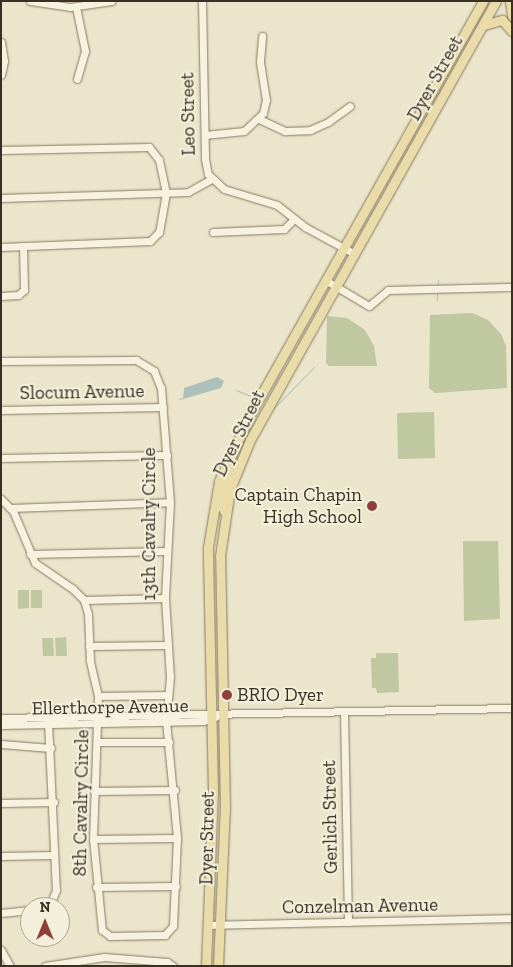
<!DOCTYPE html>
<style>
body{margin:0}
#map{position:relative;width:513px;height:967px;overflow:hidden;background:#ebe5cc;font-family:"Zilla Slab",serif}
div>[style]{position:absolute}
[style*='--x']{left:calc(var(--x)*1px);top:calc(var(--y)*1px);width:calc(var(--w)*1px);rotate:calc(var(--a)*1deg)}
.green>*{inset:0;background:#c0c8a1}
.water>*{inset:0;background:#acc0bc}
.stream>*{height:1px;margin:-0.5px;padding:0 0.5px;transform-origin:0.5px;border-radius:0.5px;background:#acc0bc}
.roads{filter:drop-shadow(0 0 1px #877962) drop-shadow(0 0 1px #877962)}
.minor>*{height:7px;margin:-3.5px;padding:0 3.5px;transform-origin:3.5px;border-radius:3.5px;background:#f6f2df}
.major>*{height:9px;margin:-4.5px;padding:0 4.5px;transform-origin:4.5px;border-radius:4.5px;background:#e9dca9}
.dots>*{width:14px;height:14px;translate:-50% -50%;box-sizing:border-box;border:2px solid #f3efdb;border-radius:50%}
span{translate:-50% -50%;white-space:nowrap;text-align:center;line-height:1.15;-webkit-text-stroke:4px #f3efdb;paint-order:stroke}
.street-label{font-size:19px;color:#393023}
.poi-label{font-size:19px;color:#393023}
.right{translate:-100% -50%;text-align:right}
.left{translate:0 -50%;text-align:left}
.frame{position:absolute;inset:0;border:2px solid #393023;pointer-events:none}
.north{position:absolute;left:20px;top:897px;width:50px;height:50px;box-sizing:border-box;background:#f3efdb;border:1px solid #a9a391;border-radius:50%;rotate:0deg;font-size:14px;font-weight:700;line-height:20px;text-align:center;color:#393023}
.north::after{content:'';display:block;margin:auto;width:18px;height:22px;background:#8f4038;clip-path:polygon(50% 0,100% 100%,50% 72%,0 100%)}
</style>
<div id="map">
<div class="green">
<i style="clip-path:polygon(472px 313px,488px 320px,501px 334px,506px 346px,507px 388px,435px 393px,429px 388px,430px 315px)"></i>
<i style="clip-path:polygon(327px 316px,347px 318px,365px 330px,374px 346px,377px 366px,329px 366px,326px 363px)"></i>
<i style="clip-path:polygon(434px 412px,435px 458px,398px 459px,397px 413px)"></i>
<i style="clip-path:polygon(463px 541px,498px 541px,500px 619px,464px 621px)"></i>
<i style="clip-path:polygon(18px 590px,29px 590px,29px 608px,18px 609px)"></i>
<i style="clip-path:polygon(31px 590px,42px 590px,42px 608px,31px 608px)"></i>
<i style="clip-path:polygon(66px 637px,67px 656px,56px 656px,55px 638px)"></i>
<i style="clip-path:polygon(42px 638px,53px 638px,54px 656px,43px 656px)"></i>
<i style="clip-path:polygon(376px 653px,398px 653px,399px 692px,377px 693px,376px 688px,372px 688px,371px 658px,376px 658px)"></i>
</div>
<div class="water">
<i style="clip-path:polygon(217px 377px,224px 381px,221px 388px,183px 399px,184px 388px)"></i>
</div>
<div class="stream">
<i style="--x:438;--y:286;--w:6;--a:-90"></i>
<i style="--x:437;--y:300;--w:7;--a:-90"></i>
<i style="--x:236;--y:390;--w:18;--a:22"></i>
<i style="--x:179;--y:399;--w:4;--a:-14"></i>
<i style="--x:273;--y:409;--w:59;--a:-45.7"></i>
</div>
<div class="roads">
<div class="minor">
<i style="--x:30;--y:1;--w:40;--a:8.5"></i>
<i style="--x:70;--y:7;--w:42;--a:-8.1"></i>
<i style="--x:202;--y:1;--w:158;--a:88.9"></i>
<i style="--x:205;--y:159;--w:15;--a:79"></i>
<i style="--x:208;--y:174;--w:22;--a:43"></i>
<i style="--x:224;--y:189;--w:55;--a:16.8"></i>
<i style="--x:277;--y:205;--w:36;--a:38"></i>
<i style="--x:305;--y:227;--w:57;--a:28.4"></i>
<i style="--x:76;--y:7;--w:45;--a:78.4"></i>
<i style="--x:85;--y:51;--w:29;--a:106"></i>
<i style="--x:1;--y:42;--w:19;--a:81"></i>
<i style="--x:4;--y:61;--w:14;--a:102"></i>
<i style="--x:259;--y:119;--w:29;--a:25"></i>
<i style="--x:285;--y:131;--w:25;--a:-2"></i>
<i style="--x:310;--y:130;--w:20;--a:-24"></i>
<i style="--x:328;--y:122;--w:27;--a:-36"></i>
<i style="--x:205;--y:135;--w:39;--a:-6"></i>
<i style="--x:244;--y:131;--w:26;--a:-43"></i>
<i style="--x:263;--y:113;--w:13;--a:-77"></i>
<i style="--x:266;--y:100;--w:39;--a:-99"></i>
<i style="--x:260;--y:61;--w:25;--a:-85"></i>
<i style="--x:1;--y:150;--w:148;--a:-1.2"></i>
<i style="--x:149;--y:147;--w:16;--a:52"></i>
<i style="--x:159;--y:160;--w:34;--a:78"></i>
<i style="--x:166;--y:193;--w:40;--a:100"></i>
<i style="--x:159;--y:232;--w:13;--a:135"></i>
<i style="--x:150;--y:241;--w:149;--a:177.7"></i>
<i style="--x:1;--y:198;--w:187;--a:-1.8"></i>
<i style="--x:188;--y:192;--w:26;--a:-29"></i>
<i style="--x:213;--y:232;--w:71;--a:-2.4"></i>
<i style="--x:284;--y:229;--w:14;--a:-45"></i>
<i style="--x:325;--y:280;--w:51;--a:30.6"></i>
<i style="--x:369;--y:306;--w:25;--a:-40"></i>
<i style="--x:388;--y:290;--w:124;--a:-1.4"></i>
<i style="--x:1;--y:296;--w:17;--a:-3"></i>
<i style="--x:18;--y:295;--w:8;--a:-40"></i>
<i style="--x:24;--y:290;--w:44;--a:-91.3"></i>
<i style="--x:1;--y:361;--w:135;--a:-0.4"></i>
<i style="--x:136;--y:360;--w:21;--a:31"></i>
<i style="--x:154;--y:371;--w:18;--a:68"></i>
<i style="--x:161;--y:388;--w:114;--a:85.5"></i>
<i style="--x:170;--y:502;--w:96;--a:93"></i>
<i style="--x:165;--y:598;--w:79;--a:86.4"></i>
<i style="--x:170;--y:677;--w:44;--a:95.2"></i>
<i style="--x:166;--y:721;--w:118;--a:84.6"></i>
<i style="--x:177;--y:838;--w:88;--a:92.6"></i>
<i style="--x:173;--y:926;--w:12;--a:132"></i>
<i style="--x:165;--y:935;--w:55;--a:179"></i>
<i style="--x:110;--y:936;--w:10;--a:-143"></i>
<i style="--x:102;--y:930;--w:91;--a:-95.6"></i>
<i style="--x:93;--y:839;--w:143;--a:-88"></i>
<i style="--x:98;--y:696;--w:37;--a:-103"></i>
<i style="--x:90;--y:660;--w:46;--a:-92.5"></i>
<i style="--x:88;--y:614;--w:15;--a:-106"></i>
<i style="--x:84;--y:600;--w:16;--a:-135"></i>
<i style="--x:73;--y:589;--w:46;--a:-145.6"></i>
<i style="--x:35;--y:563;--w:56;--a:-112.9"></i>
<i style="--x:13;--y:511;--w:17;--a:-135"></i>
<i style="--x:1;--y:410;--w:162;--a:-1.1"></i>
<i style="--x:1;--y:458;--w:166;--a:-1"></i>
<i style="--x:10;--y:508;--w:160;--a:-2.1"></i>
<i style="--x:30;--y:554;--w:137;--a:-1.3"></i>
<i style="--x:84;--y:600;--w:81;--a:-1.4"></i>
<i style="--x:89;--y:646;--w:79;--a:-0.7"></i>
<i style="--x:98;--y:696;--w:70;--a:-0.8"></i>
<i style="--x:344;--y:712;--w:210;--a:88.9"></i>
<i style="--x:1;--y:718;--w:511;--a:-1.12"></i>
<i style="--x:48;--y:722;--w:168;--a:87.3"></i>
<i style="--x:56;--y:890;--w:18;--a:112"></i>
<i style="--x:1;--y:725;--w:202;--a:-1.1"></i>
<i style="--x:203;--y:721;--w:13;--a:-18"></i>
<i style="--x:98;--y:742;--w:71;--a:0"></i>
<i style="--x:1;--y:744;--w:50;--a:4.6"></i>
<i style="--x:94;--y:791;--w:81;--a:-0.7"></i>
<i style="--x:1;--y:803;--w:53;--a:-1.1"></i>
<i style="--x:93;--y:839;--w:84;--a:-0.7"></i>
<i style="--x:1;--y:856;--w:53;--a:-1.1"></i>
<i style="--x:96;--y:887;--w:80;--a:-0.7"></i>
<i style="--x:1;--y:913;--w:29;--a:-6"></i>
<i style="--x:208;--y:925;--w:304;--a:-1.3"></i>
<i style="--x:1;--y:950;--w:18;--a:61"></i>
<i style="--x:45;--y:966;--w:60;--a:-8.7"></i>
<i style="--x:104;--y:957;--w:63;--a:4.5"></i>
<i style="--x:167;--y:962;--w:7;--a:34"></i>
</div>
<div class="major">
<i style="--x:510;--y:1;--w:15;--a:82"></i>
<i style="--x:484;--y:25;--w:19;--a:-16"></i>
<i style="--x:502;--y:20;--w:15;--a:48"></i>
<i style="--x:224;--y:511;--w:10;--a:-114"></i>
<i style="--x:220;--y:502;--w:43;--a:-75.3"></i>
<i style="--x:206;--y:966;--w:172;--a:-87.7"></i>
<i style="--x:213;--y:794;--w:247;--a:-91.2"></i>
<i style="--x:208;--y:547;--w:67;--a:-80.5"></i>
<i style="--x:219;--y:481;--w:77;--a:-64.8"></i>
<i style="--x:252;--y:411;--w:471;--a:-60.6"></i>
<i style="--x:218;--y:966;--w:158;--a:-87.5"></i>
<i style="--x:225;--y:808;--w:252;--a:-91.1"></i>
<i style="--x:220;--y:556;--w:68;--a:-81.5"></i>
<i style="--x:230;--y:489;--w:53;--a:-67.8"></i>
<i style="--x:250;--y:440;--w:503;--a:-60.74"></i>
</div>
</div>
<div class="dots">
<i style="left:372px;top:506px;background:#8f4038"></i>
<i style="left:227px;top:695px;background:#8f4038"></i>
</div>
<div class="street-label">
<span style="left:435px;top:78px;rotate:-61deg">Dyer Street</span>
<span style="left:188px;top:114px;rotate:-91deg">Leo Street</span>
<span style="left:82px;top:392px;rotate:-1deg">Slocum Avenue</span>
<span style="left:239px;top:433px;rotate:-64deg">Dyer Street</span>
<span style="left:149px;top:524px;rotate:-90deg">13th Cavalry Circle</span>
<span style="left:110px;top:707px;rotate:-1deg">Ellerthorpe Avenue</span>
<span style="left:81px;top:803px;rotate:-89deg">8th Cavalry Circle</span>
<span style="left:330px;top:817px;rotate:-91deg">Gerlich Street</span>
<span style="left:207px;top:838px;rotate:-89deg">Dyer Street</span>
<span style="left:360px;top:906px;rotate:-1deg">Conzelman Avenue</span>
</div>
<div class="poi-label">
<span class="right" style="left:362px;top:506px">Captain Chapin<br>High School</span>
<span class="left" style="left:237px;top:695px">BRIO Dyer</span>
</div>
<div class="frame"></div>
<div class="north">N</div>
</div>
